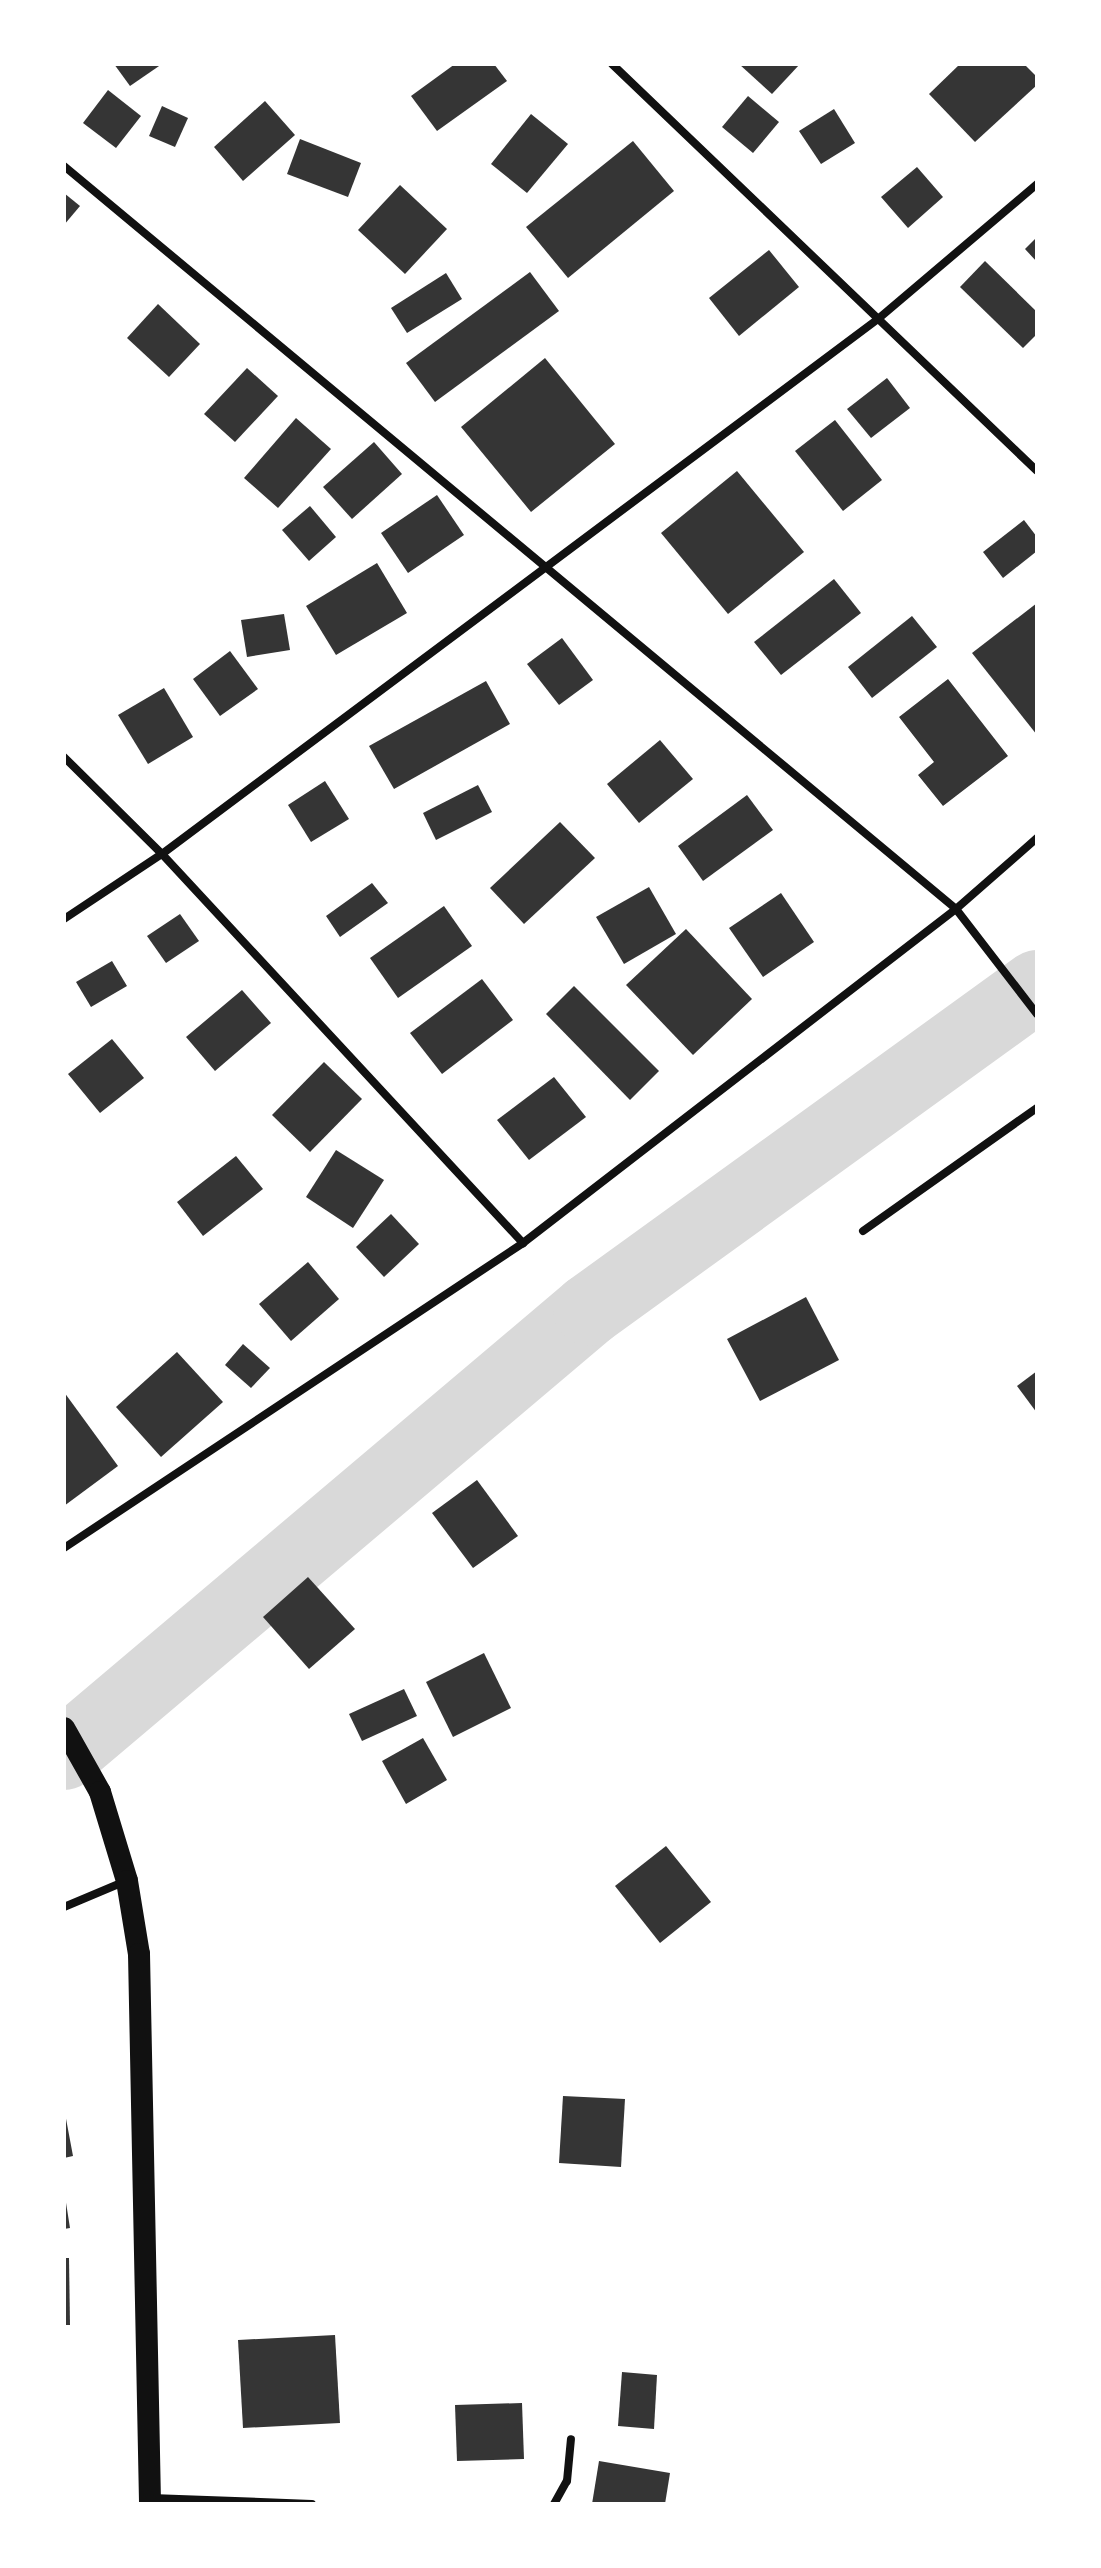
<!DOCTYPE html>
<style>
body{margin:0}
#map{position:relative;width:1101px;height:2568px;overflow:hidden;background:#fff;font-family:Poppins,sans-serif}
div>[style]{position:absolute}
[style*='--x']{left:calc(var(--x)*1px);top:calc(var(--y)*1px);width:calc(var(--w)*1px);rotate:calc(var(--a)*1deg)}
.river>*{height:72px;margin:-36px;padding:0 36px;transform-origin:36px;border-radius:36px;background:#d9d9d9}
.building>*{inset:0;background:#353535}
.minor>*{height:8px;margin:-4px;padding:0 4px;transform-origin:4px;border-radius:4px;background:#111}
.trunk>*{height:22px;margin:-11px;padding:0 11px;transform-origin:11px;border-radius:11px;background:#111}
span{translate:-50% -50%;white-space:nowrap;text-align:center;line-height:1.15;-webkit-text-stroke:8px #fff;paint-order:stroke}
.frame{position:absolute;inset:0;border:66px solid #fff;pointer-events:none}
</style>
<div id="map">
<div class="river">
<i style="--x:64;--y:1754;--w:688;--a:-40.22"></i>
<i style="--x:589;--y:1310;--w:553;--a:-35.87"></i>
</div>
<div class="building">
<i style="clip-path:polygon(114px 64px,162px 64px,130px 86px)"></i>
<i style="clip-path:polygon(455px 64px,494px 64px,507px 81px,437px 131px,411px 96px)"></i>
<i style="clip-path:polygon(739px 64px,800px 64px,772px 94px)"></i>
<i style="clip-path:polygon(960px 64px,1024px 64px,1037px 77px,1037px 85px,975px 142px,929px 94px)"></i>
<i style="clip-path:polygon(108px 90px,141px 116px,116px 148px,83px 123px)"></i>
<i style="clip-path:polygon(748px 96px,779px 122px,753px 153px,722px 127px)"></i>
<i style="clip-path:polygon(265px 101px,295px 135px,243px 181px,214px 147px)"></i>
<i style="clip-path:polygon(162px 106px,188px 118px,175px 147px,149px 136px)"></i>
<i style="clip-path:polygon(834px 109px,855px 143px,821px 164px,799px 131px)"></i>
<i style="clip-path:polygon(531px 114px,568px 144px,527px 193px,491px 164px)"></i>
<i style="clip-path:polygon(300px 139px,361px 163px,348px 197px,287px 174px)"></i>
<i style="clip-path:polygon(633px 141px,674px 191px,568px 278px,526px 227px)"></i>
<i style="clip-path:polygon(917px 167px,943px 197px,908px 228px,881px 197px)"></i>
<i style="clip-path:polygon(400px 185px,447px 229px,405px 274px,358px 230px)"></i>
<i style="clip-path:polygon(64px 193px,80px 206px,64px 225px)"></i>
<i style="clip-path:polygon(1037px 237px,1037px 262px,1025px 249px)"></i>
<i style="clip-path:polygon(769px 250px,799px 287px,739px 336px,709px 298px)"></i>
<i style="clip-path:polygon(985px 261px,1037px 312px,1037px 334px,1023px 348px,960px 287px)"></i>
<i style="clip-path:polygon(530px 272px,559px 311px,435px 402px,406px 363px)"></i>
<i style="clip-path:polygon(446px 273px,462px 299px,407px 333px,391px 308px)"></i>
<i style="clip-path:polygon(158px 304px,200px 344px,169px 377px,127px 338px)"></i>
<i style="clip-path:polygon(545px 358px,615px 444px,531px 512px,461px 427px)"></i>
<i style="clip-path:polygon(247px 368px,278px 396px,235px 442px,204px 414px)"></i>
<i style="clip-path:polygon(887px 378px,910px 408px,871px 438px,847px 409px)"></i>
<i style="clip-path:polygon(296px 418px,331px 449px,278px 508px,244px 478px)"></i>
<i style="clip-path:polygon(835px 420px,882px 480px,843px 511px,795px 451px)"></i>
<i style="clip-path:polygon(374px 442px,402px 474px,352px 519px,323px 487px)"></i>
<i style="clip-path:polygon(737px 471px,804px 552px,728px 614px,661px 533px)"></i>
<i style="clip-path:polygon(437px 495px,464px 535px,408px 573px,381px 533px)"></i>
<i style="clip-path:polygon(310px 506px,336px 537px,309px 561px,282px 530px)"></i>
<i style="clip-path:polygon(1024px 520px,1037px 537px,1037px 551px,1003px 578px,983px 552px)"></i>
<i style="clip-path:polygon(377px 563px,407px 613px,336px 655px,306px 606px)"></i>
<i style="clip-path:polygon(834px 579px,861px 613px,781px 675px,754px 642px)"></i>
<i style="clip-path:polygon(1037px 603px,1037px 735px,972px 653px)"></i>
<i style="clip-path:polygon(284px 614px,290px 650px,247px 657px,241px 620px)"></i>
<i style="clip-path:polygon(912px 616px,937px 647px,872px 698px,848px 667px)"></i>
<i style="clip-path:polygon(562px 638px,593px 680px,559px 705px,527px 664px)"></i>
<i style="clip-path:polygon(230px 651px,258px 689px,220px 716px,193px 679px)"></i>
<i style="clip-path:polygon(948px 679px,1008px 756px,943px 806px,918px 775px,934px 762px,899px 717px)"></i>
<i style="clip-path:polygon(486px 681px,510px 724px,394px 789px,369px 746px)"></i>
<i style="clip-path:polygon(164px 688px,193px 737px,148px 764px,118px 715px)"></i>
<i style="clip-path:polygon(660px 740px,693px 779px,639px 823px,607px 784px)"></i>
<i style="clip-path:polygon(325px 781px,349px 819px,311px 842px,288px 805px)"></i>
<i style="clip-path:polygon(478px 785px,492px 812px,436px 840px,423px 813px)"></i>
<i style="clip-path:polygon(747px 795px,773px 830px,703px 881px,678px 846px)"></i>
<i style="clip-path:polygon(560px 822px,595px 858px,524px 924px,490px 888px)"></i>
<i style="clip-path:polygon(372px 883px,388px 903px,340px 937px,326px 916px)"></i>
<i style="clip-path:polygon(649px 887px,676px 934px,624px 964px,596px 917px)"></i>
<i style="clip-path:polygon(781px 893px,814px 942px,763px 977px,729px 928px)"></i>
<i style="clip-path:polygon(444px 906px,472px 946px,398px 998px,370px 958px)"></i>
<i style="clip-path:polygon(180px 914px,199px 941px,166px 963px,147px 936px)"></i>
<i style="clip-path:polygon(686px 929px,752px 999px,693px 1055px,626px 985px)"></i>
<i style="clip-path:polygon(112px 961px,127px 986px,91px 1007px,76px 982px)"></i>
<i style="clip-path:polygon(482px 979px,513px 1020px,442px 1074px,410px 1033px)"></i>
<i style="clip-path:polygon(574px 986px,659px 1071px,630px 1100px,546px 1014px)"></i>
<i style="clip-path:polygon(242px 990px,271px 1023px,215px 1071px,186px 1037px)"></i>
<i style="clip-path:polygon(112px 1039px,144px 1078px,100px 1113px,68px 1074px)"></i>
<i style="clip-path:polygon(324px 1062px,362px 1099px,310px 1152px,272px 1115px)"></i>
<i style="clip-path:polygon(554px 1077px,586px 1117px,529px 1160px,497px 1120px)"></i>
<i style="clip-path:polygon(336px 1150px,384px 1180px,353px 1228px,306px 1197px)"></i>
<i style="clip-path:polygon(236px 1156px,263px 1189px,203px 1236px,177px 1202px)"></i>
<i style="clip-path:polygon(391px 1214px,419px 1244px,384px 1277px,356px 1247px)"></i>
<i style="clip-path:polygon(308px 1262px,339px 1299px,291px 1341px,259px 1304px)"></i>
<i style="clip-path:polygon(806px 1297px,839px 1360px,760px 1401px,727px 1339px)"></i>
<i style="clip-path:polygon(243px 1344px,270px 1368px,251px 1388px,225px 1365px)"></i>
<i style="clip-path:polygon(177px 1352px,223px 1402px,161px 1457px,116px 1407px)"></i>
<i style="clip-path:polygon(1037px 1371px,1037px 1413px,1017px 1386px)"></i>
<i style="clip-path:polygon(64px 1392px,118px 1466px,64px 1506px)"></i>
<i style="clip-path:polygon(477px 1480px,518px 1536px,473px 1568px,432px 1513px)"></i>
<i style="clip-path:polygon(308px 1577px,355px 1629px,309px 1669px,263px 1617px)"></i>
<i style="clip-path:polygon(484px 1653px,511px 1708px,453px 1737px,426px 1682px)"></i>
<i style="clip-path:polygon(404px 1689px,417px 1716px,362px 1741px,349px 1714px)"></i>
<i style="clip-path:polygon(423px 1738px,447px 1780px,406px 1804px,382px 1761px)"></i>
<i style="clip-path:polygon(666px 1846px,711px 1902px,660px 1943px,615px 1886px)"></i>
<i style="clip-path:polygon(563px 2096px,625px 2099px,621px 2167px,559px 2163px)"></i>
<i style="clip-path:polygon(64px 2108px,73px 2156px,64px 2158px)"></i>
<i style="clip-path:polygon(64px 2190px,70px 2228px,64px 2229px)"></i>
<i style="clip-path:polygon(64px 2258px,69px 2258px,70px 2325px,64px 2325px)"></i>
<i style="clip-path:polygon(335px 2335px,340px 2423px,243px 2428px,238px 2340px)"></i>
<i style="clip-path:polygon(622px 2372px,657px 2375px,654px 2429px,618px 2426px)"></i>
<i style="clip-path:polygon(522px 2403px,524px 2459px,457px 2461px,455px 2405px)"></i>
<i style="clip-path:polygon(599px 2461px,670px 2473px,665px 2504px,592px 2504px)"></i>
</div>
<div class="minor">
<i style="--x:612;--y:64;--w:588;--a:43.76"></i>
<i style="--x:64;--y:166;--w:1161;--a:39.79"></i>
<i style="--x:956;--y:909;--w:133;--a:52.4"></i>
<i style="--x:64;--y:757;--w:138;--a:44.7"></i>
<i style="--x:162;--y:854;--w:531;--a:47.14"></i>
<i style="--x:64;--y:919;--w:118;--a:-33.6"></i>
<i style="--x:162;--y:854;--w:894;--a:-36.77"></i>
<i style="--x:878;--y:319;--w:209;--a:-40.3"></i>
<i style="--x:863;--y:1231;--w:213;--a:-35.3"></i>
<i style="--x:64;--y:1548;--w:551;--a:-33.6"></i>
<i style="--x:523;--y:1243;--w:547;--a:-37.65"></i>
<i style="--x:956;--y:909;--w:108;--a:-41.2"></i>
<i style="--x:64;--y:1907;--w:67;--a:-22.8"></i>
<i style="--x:151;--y:2498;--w:161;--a:2.1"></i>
<i style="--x:554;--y:2504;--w:26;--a:-61"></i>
<i style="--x:567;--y:2481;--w:42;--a:-84.6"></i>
</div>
<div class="trunk">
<i style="--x:64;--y:1728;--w:73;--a:60.6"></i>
<i style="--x:100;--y:1792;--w:93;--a:73.1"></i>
<i style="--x:127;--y:1881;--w:74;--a:80.7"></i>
<i style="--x:139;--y:1954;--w:550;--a:88.85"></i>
</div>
<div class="frame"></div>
</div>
